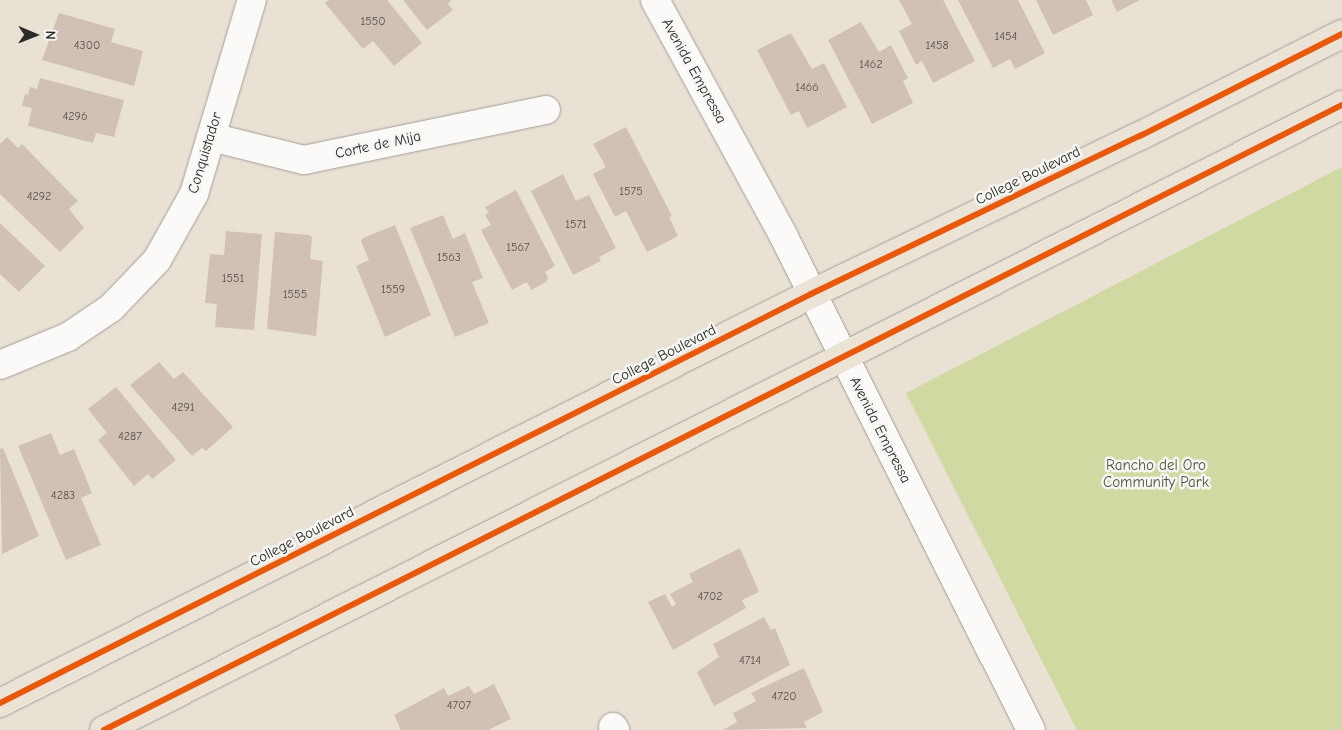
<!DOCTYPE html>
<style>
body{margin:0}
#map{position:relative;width:1342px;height:730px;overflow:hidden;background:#e9e1d4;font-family:"Comic Neue",sans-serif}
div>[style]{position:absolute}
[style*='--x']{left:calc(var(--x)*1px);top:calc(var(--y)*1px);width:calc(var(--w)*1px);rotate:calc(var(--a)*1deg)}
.green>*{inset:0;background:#d0d9a1}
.building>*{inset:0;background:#d1c1b5}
.roads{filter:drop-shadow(0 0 1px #a4a099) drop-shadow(0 0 1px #a4a099)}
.minor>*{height:28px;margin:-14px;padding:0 14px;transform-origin:14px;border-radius:14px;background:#fcfaf9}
.tertiary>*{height:28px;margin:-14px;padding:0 14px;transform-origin:14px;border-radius:14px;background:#fcfaf9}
.primary>*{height:28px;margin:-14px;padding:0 14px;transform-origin:14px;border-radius:14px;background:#ece3d7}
.cycleway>*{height:6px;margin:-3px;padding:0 3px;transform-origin:3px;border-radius:3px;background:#e8590c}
span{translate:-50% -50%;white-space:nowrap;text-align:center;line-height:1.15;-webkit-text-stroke:5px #f6f6f2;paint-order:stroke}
.number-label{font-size:12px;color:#54504e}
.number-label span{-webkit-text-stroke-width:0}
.street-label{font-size:15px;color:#2b2b2b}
.park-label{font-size:15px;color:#4f553e}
.north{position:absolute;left:10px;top:10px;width:50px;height:50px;-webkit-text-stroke:4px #f6f6f2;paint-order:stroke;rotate:91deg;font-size:14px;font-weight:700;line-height:20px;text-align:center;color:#2b2b2b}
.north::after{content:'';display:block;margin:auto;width:18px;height:22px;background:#2b2b2b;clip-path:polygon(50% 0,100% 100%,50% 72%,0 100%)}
</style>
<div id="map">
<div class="green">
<i style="clip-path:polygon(1342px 167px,1342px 730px,1077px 730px,906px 393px)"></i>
</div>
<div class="building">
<i style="clip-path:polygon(329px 0,387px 0,422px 43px,394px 66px,373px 41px,363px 49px,325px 3px)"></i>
<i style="clip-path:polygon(403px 0,451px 0,448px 4px,453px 10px,427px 30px)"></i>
<i style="clip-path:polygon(899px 0,943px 0,975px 61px,933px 83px,922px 61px,916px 65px,899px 31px,912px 24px)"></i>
<i style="clip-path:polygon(958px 0,1018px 0,1045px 53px,1015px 69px,1010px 59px,993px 68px)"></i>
<i style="clip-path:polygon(1036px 0,1086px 0,1093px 15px,1053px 35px)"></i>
<i style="clip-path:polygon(1111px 0,1140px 0,1117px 12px)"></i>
<i style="clip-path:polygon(59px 13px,115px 29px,111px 42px,143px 51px,134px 86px,42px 60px)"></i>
<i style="clip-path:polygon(861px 22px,879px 52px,891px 45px,908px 78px,903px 81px,913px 103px,872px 124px,828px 40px)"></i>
<i style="clip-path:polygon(791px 33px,812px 69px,824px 63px,847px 107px,807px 128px,799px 111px,791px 115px,757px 50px)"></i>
<i style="clip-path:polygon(40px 78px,124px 100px,114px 137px,96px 133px,93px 143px,28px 126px,32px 108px,22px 106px,25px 94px,28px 95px,30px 87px,37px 89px)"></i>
<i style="clip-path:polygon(626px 127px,672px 216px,669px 217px,678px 236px,647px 252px,626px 211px,615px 217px,593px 174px,606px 167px,593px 144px)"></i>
<i style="clip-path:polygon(7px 137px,18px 148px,22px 144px,78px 201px,69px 209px,84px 228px,60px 252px,0 194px,0 144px)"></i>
<i style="clip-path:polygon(563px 174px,576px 201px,589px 195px,616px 248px,599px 257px,601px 261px,573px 275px,531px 191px)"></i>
<i style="clip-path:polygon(516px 190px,555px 266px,545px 272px,548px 277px,546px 282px,531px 290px,527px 282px,512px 290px,481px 230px,491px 225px,485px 215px,489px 213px,485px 207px)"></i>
<i style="clip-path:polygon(443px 215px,453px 239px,465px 233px,483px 278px,472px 282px,489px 323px,455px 337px,410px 228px)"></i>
<i style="clip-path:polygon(0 223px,45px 266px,19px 292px,0 274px)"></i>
<i style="clip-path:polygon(395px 225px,431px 315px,385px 337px,356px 266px,369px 260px,361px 241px,363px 238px)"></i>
<i style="clip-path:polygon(226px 231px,262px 234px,254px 330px,215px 327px,217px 304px,205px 303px,210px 254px,224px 255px)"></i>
<i style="clip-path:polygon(275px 232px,309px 235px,312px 237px,310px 259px,323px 261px,316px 336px,267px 329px)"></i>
<i style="clip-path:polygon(159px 362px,174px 379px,183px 372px,233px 427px,206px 451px,202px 448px,192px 456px,130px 385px)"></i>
<i style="clip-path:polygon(116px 387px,176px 460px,152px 479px,148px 474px,134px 486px,98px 440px,107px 433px,88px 409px)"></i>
<i style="clip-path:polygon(51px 433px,60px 455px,74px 449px,92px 493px,81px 498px,101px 545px,66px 560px,18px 446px)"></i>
<i style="clip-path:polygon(3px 448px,39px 536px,2px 554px,0 449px)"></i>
<i style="clip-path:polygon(740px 548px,759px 592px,742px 600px,746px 608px,673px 650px,648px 602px,665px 594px,672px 607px,676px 604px,670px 594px,693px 582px,689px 574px)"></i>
<i style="clip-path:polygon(764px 617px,771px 630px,775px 628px,790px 665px,714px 706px,697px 672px,719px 657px,713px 644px)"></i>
<i style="clip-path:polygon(804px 668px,823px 712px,804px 722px,807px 728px,723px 730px,737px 722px,733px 713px,756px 701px,751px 693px)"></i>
<i style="clip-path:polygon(494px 684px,511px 719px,488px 730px,401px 730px,394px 715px,444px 688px,448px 696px,469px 686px,474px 694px)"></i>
</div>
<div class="roads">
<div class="minor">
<i style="--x:211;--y:137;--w:96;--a:13.9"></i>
<i style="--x:304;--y:160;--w:247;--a:-11.7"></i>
<i style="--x:0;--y:365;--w:74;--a:-22.4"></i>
<i style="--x:68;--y:337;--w:52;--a:-34"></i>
<i style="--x:111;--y:308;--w:66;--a:-46.2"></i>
<i style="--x:157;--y:260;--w:76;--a:-60.7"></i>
<i style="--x:194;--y:194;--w:202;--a:-73.4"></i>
<i style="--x:613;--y:727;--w:4;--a:56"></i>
</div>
<div class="tertiary">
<i style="--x:655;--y:0;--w:270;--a:61.4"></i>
<i style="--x:784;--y:237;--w:551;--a:63.39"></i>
</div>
<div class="primary">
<i style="--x:0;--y:703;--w:908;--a:-26.76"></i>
<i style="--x:811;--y:294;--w:365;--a:-25.7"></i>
<i style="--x:1140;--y:136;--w:226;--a:-26.8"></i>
<i style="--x:104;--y:730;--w:1387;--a:-26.79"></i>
</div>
</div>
<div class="cycleway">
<i style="--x:0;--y:703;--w:908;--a:-26.76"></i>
<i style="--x:811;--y:294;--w:365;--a:-25.7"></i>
<i style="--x:1140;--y:136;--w:226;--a:-26.8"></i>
<i style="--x:104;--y:730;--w:1387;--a:-26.79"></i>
</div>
<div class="number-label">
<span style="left:373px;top:22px">1550</span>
<span style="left:1006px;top:37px">1454</span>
<span style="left:87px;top:46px">4300</span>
<span style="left:937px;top:46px">1458</span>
<span style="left:871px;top:65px">1462</span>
<span style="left:807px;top:88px">1466</span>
<span style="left:75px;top:117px">4296</span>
<span style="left:631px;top:192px">1575</span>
<span style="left:39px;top:197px">4292</span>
<span style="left:576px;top:225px">1571</span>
<span style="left:518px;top:248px">1567</span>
<span style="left:449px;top:258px">1563</span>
<span style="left:233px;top:279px">1551</span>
<span style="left:393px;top:290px">1559</span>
<span style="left:295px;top:295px">1555</span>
<span style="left:183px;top:408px">4291</span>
<span style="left:130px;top:437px">4287</span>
<span style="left:63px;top:496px">4283</span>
<span style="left:710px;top:597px">4702</span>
<span style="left:750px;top:661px">4714</span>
<span style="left:784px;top:697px">4720</span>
<span style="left:459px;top:706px">4707</span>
</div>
<div class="street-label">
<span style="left:694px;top:71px;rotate:61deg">Avenida Empressa</span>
<span style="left:378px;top:145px;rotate:-12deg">Corte de Mija</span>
<span style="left:205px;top:153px;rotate:-73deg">Conquistador</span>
<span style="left:1028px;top:176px;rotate:-26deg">College Boulevard</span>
<span style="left:664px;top:355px;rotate:-27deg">College Boulevard</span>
<span style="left:880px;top:430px;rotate:63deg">Avenida Empressa</span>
<span style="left:302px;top:537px;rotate:-27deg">College Boulevard</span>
</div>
<div class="park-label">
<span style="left:1156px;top:474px">Rancho del Oro<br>Community Park</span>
</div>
<div class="north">N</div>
</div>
